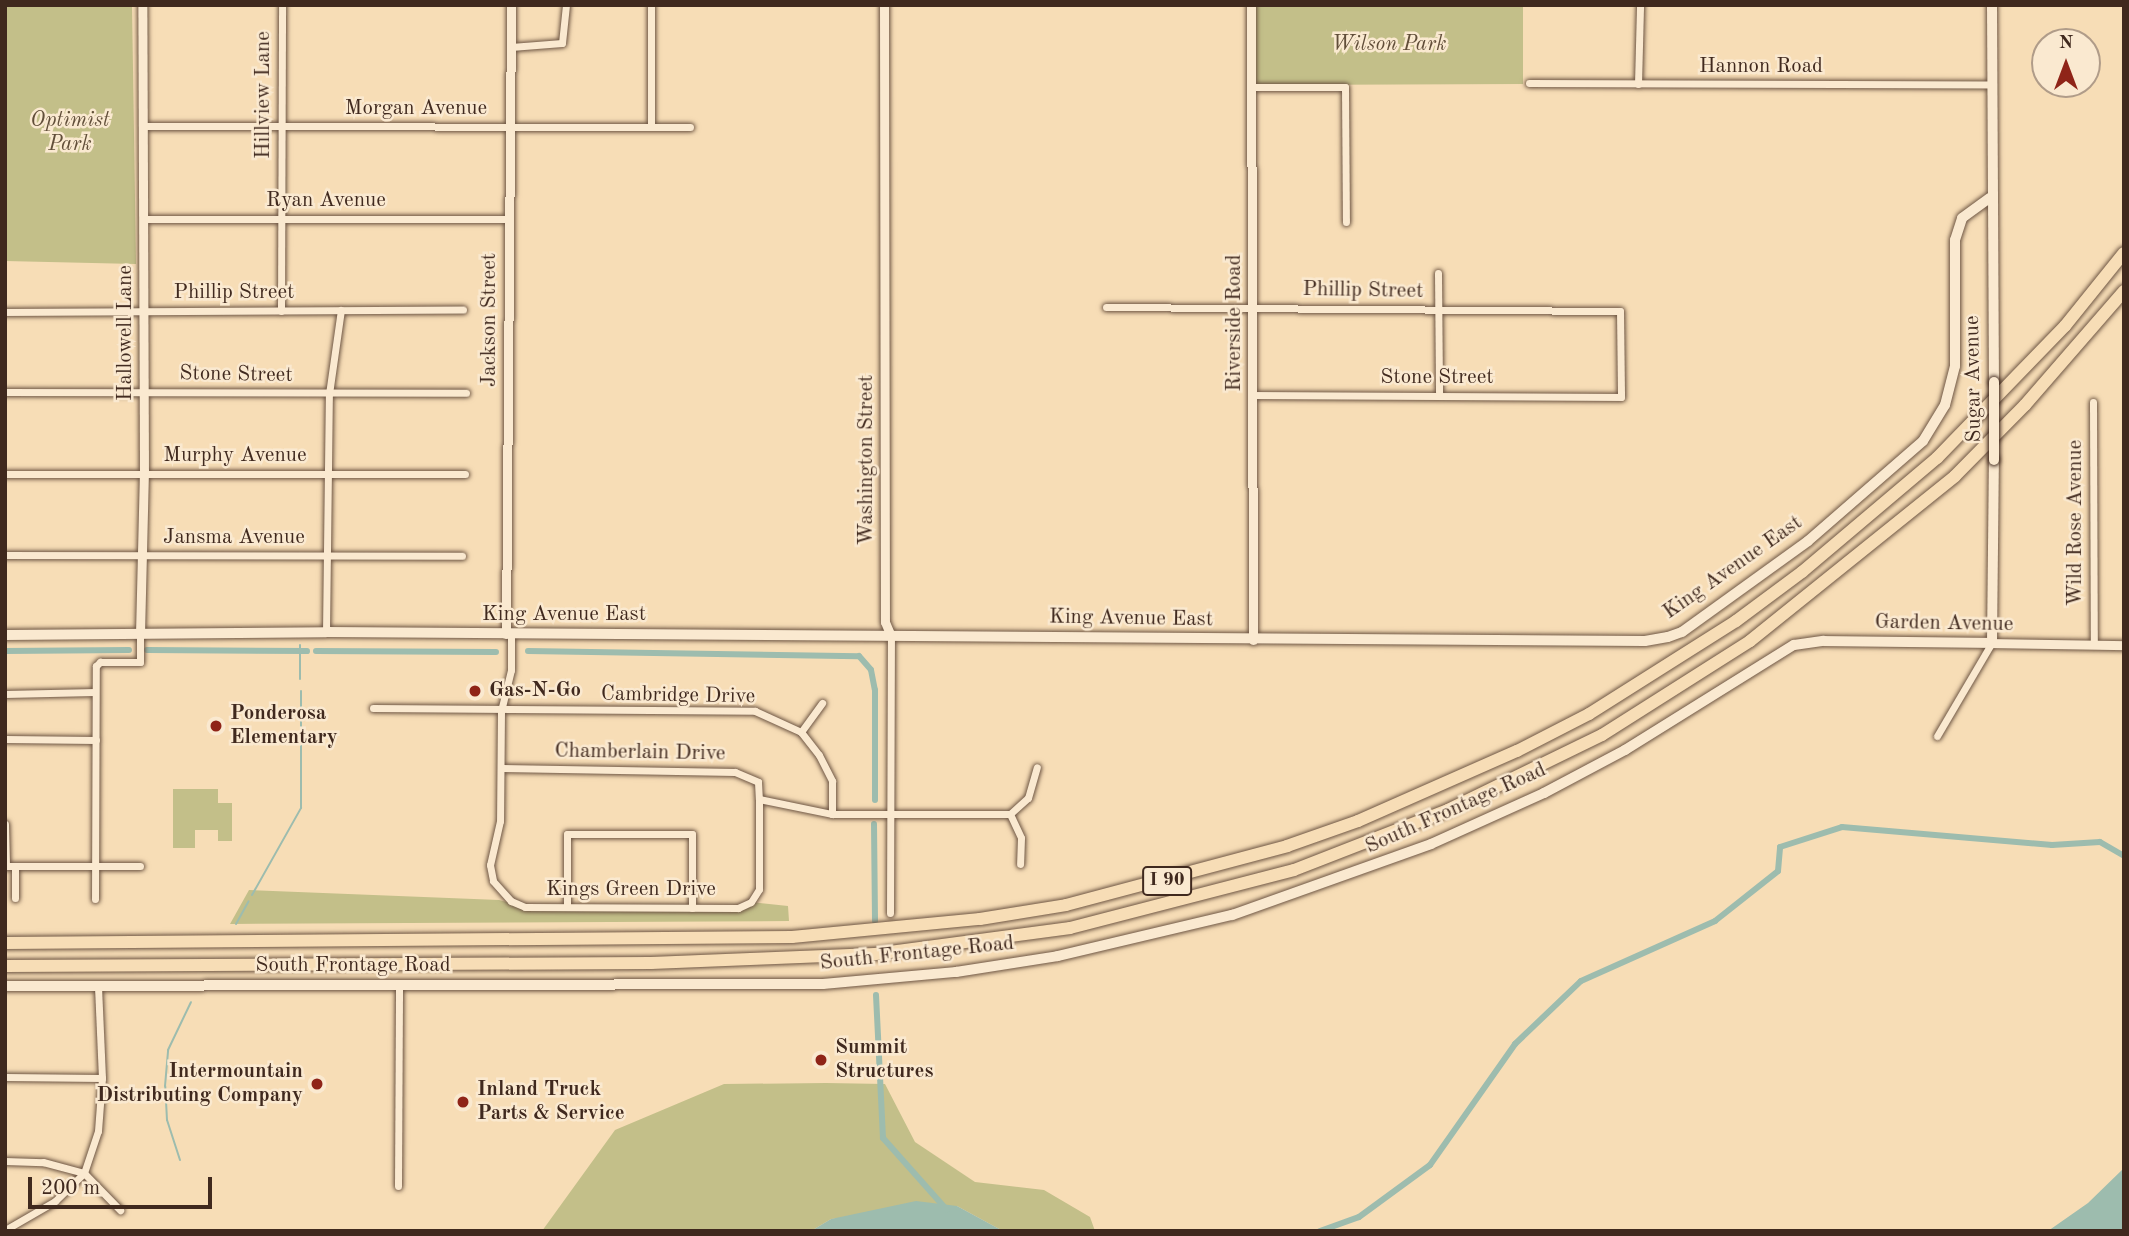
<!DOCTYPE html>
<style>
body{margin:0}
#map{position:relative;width:2129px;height:1236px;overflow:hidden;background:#f7ddb6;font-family:"Old Standard TT",serif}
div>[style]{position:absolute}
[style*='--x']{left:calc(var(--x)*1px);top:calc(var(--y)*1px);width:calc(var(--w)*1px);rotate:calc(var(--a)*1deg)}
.green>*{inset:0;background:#c3bf89}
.water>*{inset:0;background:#9dbcae}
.stream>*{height:2px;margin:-1px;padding:0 1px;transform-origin:1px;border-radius:1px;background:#9dbcae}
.canal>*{height:6px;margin:-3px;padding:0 3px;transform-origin:3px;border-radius:3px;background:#9dbcae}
.roads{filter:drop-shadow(0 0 2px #6e5644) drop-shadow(0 0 2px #6e5644)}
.minor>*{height:7px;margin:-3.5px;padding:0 3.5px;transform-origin:3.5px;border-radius:3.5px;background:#fae9d0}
.tertiary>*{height:9px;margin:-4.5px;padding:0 4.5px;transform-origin:4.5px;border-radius:4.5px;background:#fae9d0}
.secondary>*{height:10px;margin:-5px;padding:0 5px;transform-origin:5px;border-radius:5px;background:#fae9d0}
.motorway>*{height:12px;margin:-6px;padding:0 6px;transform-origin:6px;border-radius:6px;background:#f7ddb6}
.bridges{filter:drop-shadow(0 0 2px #40291e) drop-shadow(0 0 2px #40291e)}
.secondary-bridge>*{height:10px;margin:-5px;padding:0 5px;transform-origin:5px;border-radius:5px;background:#fae9d0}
.dots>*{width:19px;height:19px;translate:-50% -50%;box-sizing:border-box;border:4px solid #fae9d0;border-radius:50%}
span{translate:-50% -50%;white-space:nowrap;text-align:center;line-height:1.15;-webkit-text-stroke:5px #fae9d0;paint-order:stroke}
.shield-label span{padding:2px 5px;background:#fae9d0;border:2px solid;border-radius:5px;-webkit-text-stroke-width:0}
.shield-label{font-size:19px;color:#40291e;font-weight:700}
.park-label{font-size:21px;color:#614e39;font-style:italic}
.street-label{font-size:21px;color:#40291e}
.poi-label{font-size:21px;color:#40291e;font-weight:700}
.left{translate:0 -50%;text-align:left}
.right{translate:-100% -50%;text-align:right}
.frame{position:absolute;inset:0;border:7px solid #40291e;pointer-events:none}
.north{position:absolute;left:2031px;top:28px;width:70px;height:70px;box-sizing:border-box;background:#fae9d0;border:2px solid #b09c89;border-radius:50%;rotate:0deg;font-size:19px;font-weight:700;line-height:28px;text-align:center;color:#40291e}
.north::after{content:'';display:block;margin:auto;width:24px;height:32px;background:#8f2418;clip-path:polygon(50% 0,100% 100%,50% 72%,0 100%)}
.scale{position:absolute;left:28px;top:1177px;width:184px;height:32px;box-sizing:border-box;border:4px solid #40291e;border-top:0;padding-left:9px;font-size:21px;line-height:24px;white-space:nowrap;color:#40291e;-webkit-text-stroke:5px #fae9d0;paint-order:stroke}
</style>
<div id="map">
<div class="green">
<i style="clip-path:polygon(5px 5px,132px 5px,136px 264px,5px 261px)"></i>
<i style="clip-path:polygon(1256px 5px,1523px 5px,1523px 84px,1256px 85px)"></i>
<i style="clip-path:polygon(173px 789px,218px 789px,218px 803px,232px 803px,232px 841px,218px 841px,218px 830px,195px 830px,195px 848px,173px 848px)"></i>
<i style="clip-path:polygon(249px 890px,499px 900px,525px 907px,726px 912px,751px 902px,788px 906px,789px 921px,230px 924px)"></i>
<i style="clip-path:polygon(826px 1083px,885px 1084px,915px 1142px,975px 1182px,1044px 1190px,1090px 1217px,1095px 1231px,1003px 1231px,957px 1206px,831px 1219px,811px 1231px,542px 1231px,615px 1130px,724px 1084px)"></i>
</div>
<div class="water">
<i style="clip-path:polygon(2124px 1168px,2124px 1231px,2048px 1231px,2088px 1203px)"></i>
<i style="clip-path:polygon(916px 1201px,957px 1206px,1003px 1231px,811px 1231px,831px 1219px)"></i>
</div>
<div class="stream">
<i style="--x:300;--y:645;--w:34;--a:90"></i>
<i style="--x:252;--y:895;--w:100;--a:-60.6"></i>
<i style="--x:301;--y:808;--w:117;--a:-90"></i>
<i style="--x:236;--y:924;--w:26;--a:-61"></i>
<i style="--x:180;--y:1160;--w:42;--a:-108"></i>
<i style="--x:167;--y:1120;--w:34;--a:-93"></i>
<i style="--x:165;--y:1086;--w:36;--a:-85"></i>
<i style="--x:168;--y:1050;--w:53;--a:-64.4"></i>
</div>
<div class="canal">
<i style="--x:147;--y:650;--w:160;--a:0.4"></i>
<i style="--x:5;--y:651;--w:124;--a:-0.5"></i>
<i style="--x:316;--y:651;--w:180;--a:0.3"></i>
<i style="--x:528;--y:651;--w:331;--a:0.9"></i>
<i style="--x:859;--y:656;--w:18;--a:49"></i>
<i style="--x:871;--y:670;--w:20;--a:79"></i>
<i style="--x:875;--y:690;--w:110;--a:90"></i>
<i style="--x:874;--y:824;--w:97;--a:89.4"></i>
<i style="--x:876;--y:995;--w:143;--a:87.2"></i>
<i style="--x:883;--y:1138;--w:96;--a:48.4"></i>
<i style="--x:1320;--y:1231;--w:41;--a:-19.7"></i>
<i style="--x:1359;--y:1217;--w:88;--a:-36.2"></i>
<i style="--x:1430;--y:1165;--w:148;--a:-54.9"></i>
<i style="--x:1515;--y:1044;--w:91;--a:-43.7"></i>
<i style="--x:1581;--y:981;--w:147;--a:-24.1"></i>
<i style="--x:1715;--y:921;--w:80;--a:-38.4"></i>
<i style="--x:1778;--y:871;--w:24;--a:-85"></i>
<i style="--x:1780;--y:847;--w:65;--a:-17.9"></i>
<i style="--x:1842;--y:827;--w:211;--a:4.9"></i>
<i style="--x:2052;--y:845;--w:48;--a:-3.6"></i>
<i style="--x:2100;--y:842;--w:28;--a:30"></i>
</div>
<div class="roads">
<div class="minor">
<i style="--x:651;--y:5;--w:122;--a:90"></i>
<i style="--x:511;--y:47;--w:51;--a:-4.5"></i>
<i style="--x:562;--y:43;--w:38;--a:-84"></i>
<i style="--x:1529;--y:83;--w:464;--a:0.2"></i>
<i style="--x:1638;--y:84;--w:79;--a:-88.5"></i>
<i style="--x:1252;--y:87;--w:93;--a:0"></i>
<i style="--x:1345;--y:87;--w:135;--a:89.6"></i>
<i style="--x:142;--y:126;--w:548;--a:0.1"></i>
<i style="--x:144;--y:219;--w:364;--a:0"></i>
<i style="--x:1438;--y:273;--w:123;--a:89.5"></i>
<i style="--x:1106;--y:307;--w:514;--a:0.45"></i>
<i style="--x:1620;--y:311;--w:86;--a:89.3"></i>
<i style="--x:1621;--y:397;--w:368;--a:-179.7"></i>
<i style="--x:281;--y:311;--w:306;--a:-89.8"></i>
<i style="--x:5;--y:312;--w:458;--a:-0.3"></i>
<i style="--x:5;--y:392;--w:461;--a:0.1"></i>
<i style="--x:2093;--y:402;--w:242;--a:89.8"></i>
<i style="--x:5;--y:474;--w:460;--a:0"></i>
<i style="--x:5;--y:555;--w:457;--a:0.1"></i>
<i style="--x:326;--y:632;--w:238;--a:-89.3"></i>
<i style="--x:329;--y:394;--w:85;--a:-81.9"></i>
<i style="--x:511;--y:634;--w:36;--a:90"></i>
<i style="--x:511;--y:670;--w:42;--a:103.7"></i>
<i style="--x:501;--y:711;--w:110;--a:90.5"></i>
<i style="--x:500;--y:821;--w:45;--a:102.8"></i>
<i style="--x:490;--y:865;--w:16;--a:79"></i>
<i style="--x:493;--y:881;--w:27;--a:48"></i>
<i style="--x:511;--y:901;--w:15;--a:23"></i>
<i style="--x:525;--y:907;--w:213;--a:0.3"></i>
<i style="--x:738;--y:908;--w:14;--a:-25"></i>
<i style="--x:751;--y:902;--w:15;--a:-58"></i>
<i style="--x:759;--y:889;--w:90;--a:-90"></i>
<i style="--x:5;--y:694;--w:90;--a:-1.3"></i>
<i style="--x:373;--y:708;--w:382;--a:0.4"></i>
<i style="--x:755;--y:711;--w:51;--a:24.5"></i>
<i style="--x:801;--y:732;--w:29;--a:52"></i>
<i style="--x:819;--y:755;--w:29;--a:63"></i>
<i style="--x:832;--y:781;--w:33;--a:90"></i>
<i style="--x:801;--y:732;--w:36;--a:-54"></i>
<i style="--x:1937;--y:736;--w:107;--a:-59.6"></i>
<i style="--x:5;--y:739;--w:91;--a:0.6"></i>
<i style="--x:502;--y:768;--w:233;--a:1"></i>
<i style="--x:735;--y:772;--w:25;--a:23"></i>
<i style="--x:758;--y:782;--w:17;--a:87"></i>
<i style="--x:759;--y:799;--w:75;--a:11.6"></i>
<i style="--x:832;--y:814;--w:178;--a:0"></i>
<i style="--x:1010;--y:814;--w:26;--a:65"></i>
<i style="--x:1021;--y:838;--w:26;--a:92"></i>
<i style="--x:1010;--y:814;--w:24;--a:-42"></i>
<i style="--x:1028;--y:798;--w:32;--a:-74"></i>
<i style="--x:5;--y:824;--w:42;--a:88.6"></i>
<i style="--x:6;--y:866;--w:9;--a:0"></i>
<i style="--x:15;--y:866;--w:32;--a:90"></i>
<i style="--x:15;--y:866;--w:125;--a:0"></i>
<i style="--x:95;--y:899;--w:233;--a:-89.8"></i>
<i style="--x:96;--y:666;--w:6;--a:-45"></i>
<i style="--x:100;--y:662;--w:40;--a:0"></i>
<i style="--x:140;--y:662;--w:28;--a:-90"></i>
<i style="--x:567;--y:907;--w:73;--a:-90"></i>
<i style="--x:567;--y:834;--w:125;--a:0"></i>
<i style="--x:692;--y:834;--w:74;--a:90"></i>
<i style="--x:890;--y:913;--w:277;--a:-89.8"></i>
<i style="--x:5;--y:1077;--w:97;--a:0.6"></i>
<i style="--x:5;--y:1161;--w:38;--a:2"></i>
<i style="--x:43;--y:1162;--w:42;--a:15"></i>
<i style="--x:84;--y:1173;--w:52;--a:45.8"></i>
<i style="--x:398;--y:1186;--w:201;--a:-89.7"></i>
<i style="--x:5;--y:1230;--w:58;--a:-30.1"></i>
<i style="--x:55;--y:1201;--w:40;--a:-44"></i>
<i style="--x:84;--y:1173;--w:44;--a:-71.6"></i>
<i style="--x:98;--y:1131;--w:53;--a:-85.7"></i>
<i style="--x:102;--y:1078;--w:92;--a:-92.5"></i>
</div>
<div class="tertiary">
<i style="--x:884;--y:5;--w:617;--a:89.91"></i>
<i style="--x:885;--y:622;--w:15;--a:67"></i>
<i style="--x:1251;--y:5;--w:635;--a:89.82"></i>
<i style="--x:140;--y:634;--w:161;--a:-88.6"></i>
<i style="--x:144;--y:473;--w:468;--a:-90.2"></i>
<i style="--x:506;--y:634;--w:629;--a:-89.54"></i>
<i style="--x:1992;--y:643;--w:132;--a:0.9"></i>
</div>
<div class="secondary">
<i style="--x:1992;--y:5;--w:377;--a:89.7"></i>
<i style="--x:5;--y:635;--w:321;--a:-0.5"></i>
<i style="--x:326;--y:632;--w:1319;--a:0.39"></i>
<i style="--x:1645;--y:641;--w:23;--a:-10"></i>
<i style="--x:1668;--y:637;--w:15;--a:-20"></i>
<i style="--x:1682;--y:632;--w:155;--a:-35.8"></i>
<i style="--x:1808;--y:541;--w:152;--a:-41"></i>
<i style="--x:1923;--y:441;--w:42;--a:-58.6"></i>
<i style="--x:1945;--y:405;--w:40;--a:-75.6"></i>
<i style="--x:1955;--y:366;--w:126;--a:-90"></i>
<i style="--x:1955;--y:240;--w:23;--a:-72"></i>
<i style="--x:1962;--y:218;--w:34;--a:-36"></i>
<i style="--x:5;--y:986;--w:818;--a:-0.14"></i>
<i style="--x:823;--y:984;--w:134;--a:-5.2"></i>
<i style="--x:956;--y:972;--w:103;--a:-8.9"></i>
<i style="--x:1058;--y:956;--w:179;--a:-13.3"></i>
<i style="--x:1232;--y:915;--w:211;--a:-19.6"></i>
<i style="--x:1431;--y:844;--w:124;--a:-24.3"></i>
<i style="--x:1544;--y:793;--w:92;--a:-28"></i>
<i style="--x:1625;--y:750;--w:199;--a:-31.9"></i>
<i style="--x:1794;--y:645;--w:30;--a:-8"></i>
<i style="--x:1824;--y:641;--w:168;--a:0.7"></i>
<i style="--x:1992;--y:643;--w:183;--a:-89.4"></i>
</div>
<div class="motorway">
<i style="--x:5;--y:943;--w:787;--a:-0.44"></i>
<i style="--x:792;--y:937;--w:189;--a:-5.5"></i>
<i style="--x:980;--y:919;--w:87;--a:-9.2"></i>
<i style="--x:1066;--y:905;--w:229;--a:-14.9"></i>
<i style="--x:1287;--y:846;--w:75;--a:-19.4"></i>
<i style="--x:1358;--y:821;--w:174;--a:-23.8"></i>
<i style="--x:1517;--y:751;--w:81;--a:-27.2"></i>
<i style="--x:1589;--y:714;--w:174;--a:-32.3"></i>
<i style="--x:1736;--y:621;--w:82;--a:-36.6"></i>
<i style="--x:1802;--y:572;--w:177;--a:-40.2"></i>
<i style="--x:1937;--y:458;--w:184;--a:-45.9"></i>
<i style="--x:2065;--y:326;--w:94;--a:-51.1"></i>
<i style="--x:5;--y:966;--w:646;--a:-0.27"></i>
<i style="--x:651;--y:963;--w:224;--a:-2.3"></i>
<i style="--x:875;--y:954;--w:197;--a:-7.6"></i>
<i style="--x:1070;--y:928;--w:231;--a:-14.5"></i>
<i style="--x:1294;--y:870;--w:165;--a:-21.3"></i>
<i style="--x:1448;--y:810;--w:171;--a:-26"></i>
<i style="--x:1602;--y:735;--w:175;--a:-32.4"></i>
<i style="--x:1750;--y:641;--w:263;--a:-38.8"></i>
<i style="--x:1955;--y:476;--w:100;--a:-45.4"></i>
<i style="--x:2025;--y:405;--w:151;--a:-49"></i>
</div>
</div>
<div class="bridges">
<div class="secondary-bridge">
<i style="--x:1994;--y:382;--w:78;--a:90"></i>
</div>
</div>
<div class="dots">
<i style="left:475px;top:691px;background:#8f2418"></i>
<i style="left:216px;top:726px;background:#8f2418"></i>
<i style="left:821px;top:1060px;background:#8f2418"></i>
<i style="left:317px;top:1084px;background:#8f2418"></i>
<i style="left:463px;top:1102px;background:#8f2418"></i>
</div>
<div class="shield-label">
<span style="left:1167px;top:881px">I 90</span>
</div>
<div class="park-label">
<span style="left:1389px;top:45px">Wilson Park</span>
<span style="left:70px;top:133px">Optimist<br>Park</span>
</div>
<div class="street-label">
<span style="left:1761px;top:67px">Hannon Road</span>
<span style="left:264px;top:95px;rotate:-90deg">Hillview Lane</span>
<span style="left:416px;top:109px">Morgan Avenue</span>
<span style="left:326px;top:201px">Ryan Avenue</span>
<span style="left:1363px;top:291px;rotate:1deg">Phillip Street</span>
<span style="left:234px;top:293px">Phillip Street</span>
<span style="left:490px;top:320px;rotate:-90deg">Jackson Street</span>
<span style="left:1235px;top:323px;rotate:-90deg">Riverside Road</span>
<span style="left:126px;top:333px;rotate:-90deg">Hallowell Lane</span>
<span style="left:236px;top:375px;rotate:1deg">Stone Street</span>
<span style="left:1437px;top:378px">Stone Street</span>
<span style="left:1974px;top:379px;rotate:-91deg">Sugar Avenue</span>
<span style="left:235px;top:456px">Murphy Avenue</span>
<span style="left:867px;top:460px;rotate:-90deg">Washington Street</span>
<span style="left:2076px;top:523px;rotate:-90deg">Wild Rose Avenue</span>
<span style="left:234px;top:538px">Jansma Avenue</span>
<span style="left:1733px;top:568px;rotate:-35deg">King Avenue East</span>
<span style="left:564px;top:615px">King Avenue East</span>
<span style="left:1131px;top:619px;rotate:1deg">King Avenue East</span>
<span style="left:1944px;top:624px;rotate:1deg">Garden Avenue</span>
<span style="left:678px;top:696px;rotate:1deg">Cambridge Drive</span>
<span style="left:640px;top:753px;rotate:1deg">Chamberlain Drive</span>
<span style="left:1456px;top:809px;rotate:-24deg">South Frontage Road</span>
<span style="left:631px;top:890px">Kings Green Drive</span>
<span style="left:917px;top:954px;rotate:-6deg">South Frontage Road</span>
<span style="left:353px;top:966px">South Frontage Road</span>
</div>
<div class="poi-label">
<span class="left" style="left:489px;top:691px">Gas-N-Go</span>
<span class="left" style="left:230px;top:726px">Ponderosa<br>Elementary</span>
<span class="left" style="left:835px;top:1060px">Summit<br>Structures</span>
<span class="right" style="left:303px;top:1084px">Intermountain<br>Distributing Company</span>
<span class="left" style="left:477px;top:1102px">Inland Truck<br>Parts &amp; Service</span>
</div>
<div class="frame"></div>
<div class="north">N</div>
<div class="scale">200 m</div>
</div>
